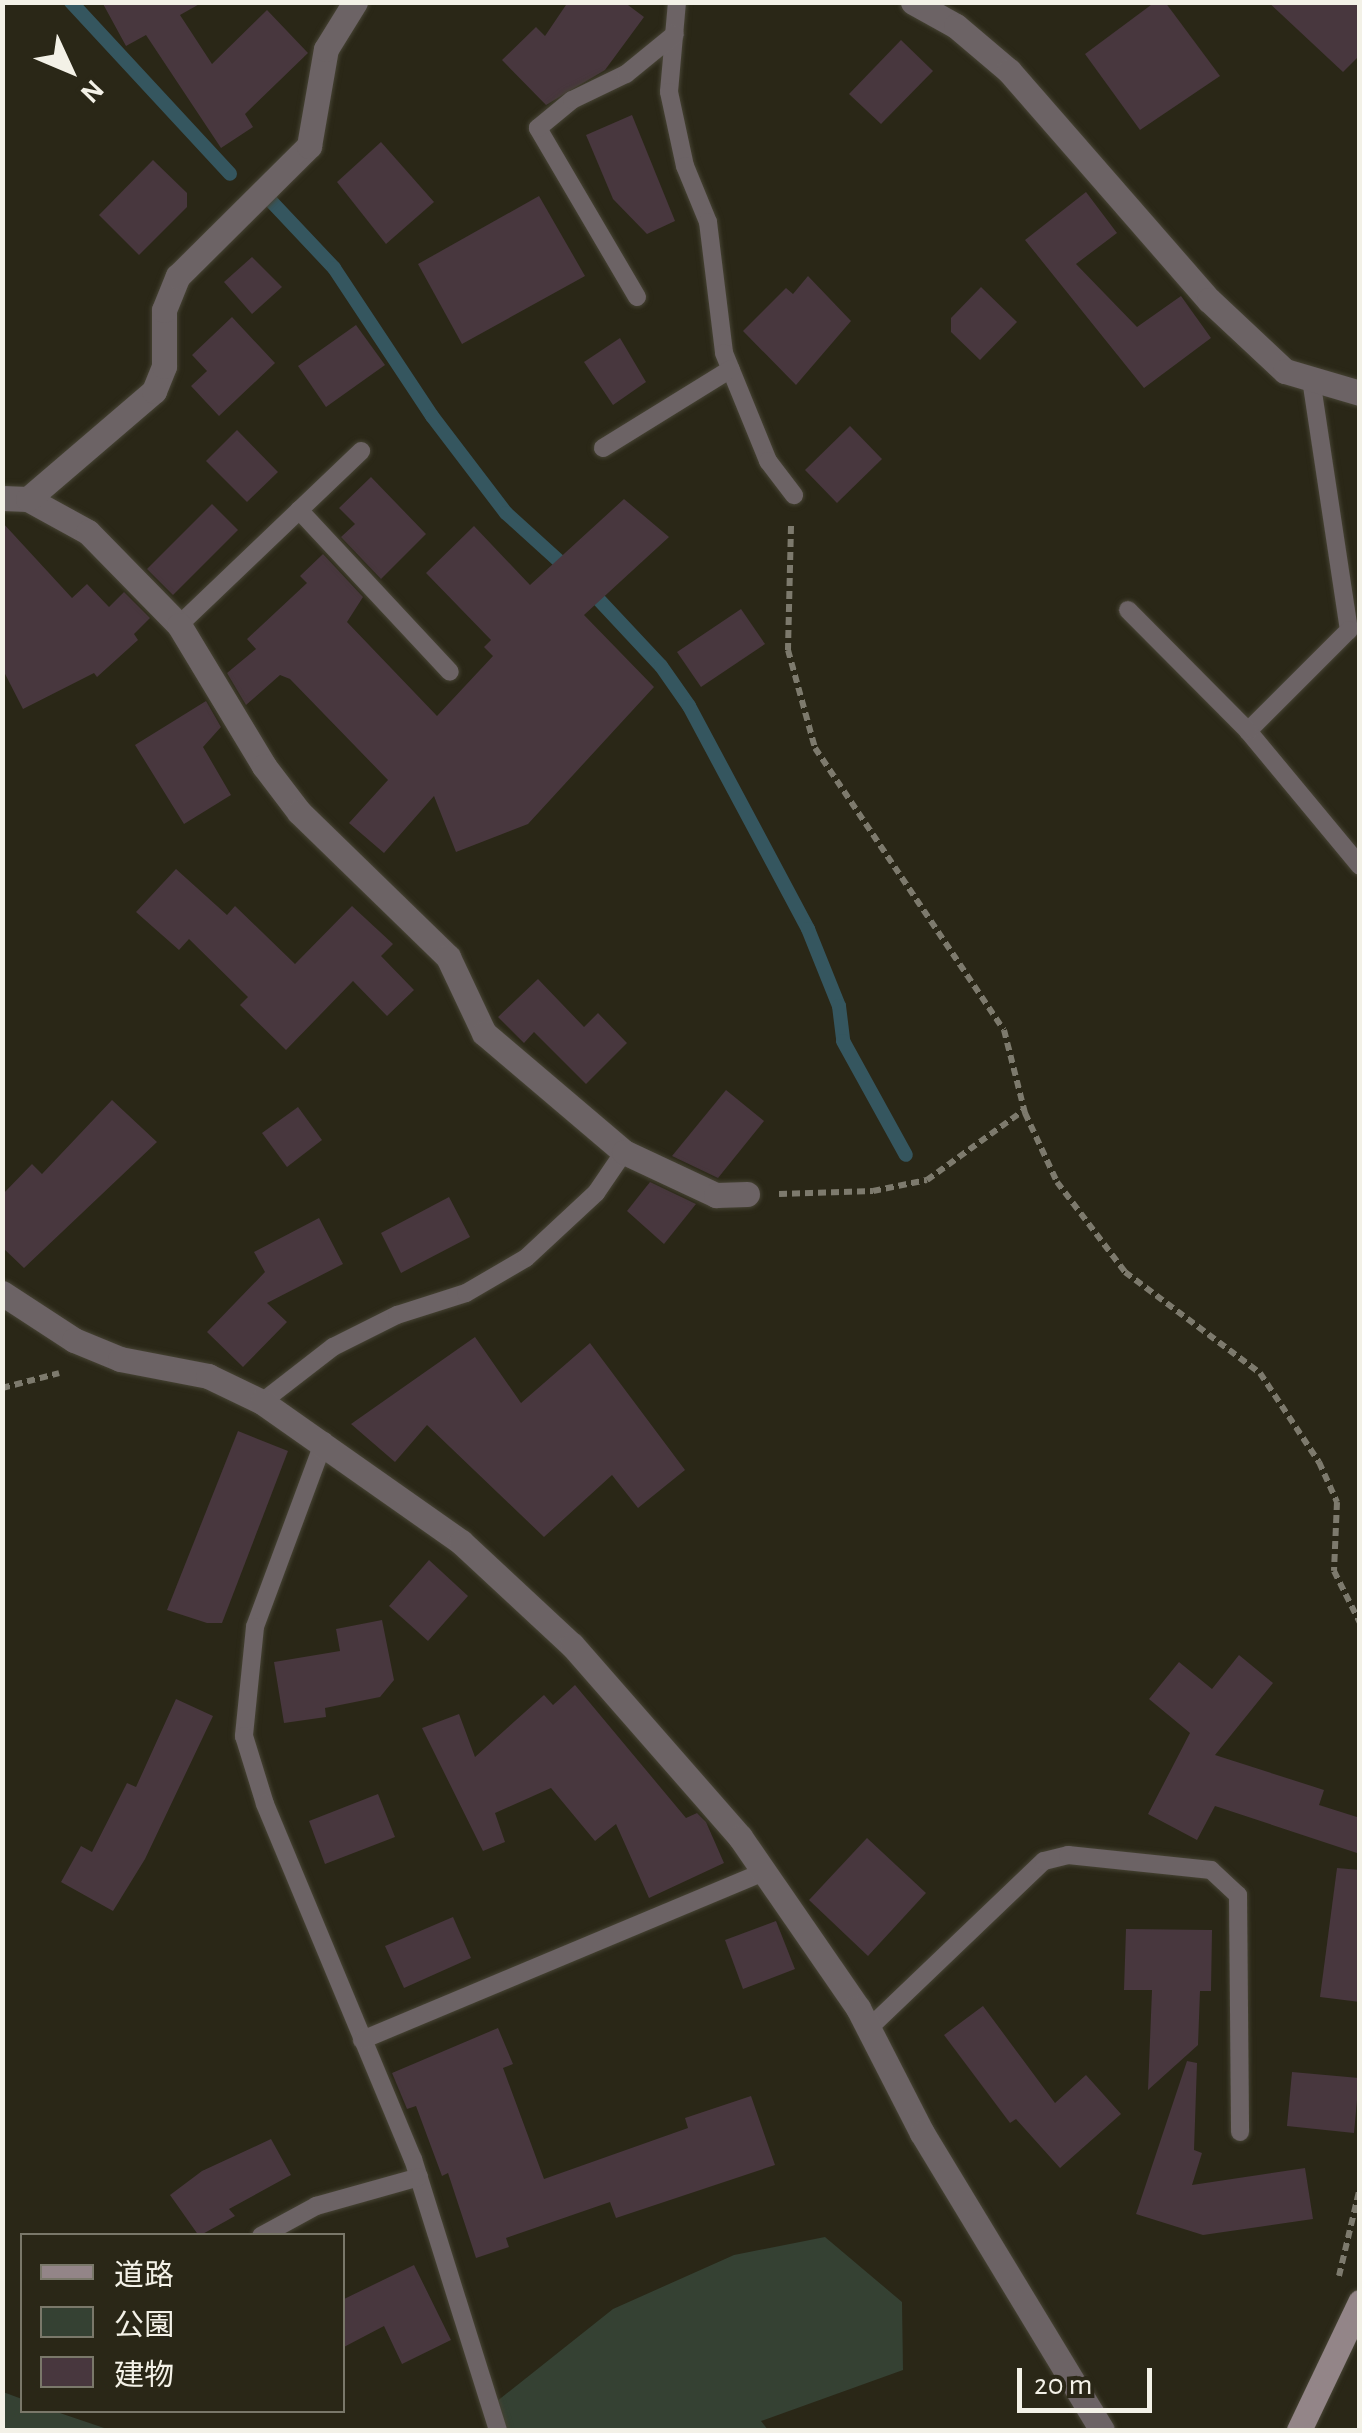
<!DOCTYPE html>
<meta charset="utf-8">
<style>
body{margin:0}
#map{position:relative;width:1362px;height:2433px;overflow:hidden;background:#2a2717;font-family:"Alegreya Sans","Noto Sans JP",sans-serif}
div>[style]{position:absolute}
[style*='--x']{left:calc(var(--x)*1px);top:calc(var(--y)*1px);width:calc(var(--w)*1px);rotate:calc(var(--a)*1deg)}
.green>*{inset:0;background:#354133}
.stream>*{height:14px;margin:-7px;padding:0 7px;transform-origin:7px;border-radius:7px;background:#35565f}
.building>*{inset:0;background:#48373e}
.path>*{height:6px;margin-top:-3px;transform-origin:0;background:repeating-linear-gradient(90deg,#7d7a6d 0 8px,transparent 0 13px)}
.roads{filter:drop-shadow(0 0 2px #464334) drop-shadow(0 0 2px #464334)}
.lane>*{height:18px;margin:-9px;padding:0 9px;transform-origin:9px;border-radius:9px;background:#6c6365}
.street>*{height:25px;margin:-12.5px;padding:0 12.5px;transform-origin:12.5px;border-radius:12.5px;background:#6c6365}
.secondary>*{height:25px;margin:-12.5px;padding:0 12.5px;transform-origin:12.5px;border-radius:12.5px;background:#938588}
span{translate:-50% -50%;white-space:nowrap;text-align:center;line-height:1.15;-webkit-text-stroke:8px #2a2717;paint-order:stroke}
.frame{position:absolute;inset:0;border:5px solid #f3f1e7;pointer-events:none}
.legend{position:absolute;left:20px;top:2233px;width:325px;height:180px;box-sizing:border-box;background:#2a2717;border:2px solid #7a786a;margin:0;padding:12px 18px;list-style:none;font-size:30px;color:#f3f1e7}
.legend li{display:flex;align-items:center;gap:20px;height:50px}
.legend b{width:50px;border:2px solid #7a786a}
.north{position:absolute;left:20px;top:20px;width:100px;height:100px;-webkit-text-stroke:8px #2a2717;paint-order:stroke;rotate:134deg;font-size:28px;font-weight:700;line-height:40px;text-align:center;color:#f3f1e7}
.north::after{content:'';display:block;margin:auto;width:35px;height:45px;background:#f3f1e7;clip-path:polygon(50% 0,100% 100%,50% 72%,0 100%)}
.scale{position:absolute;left:1017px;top:2368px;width:135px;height:45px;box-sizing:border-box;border:5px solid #f3f1e7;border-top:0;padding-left:12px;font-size:30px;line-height:35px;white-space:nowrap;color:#f3f1e7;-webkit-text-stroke:8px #2a2717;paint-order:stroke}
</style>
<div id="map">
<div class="green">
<i style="clip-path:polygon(825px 2237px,902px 2302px,903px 2370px,761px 2421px,768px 2430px,501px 2430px,496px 2402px,613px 2309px,734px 2255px)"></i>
<i style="clip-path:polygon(3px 2392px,22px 2399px,22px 2410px,54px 2411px,110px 2430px,3px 2430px)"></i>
</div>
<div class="stream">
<i style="--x:71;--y:2;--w:234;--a:47.2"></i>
<i style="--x:269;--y:199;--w:95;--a:46.7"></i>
<i style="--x:334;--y:268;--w:178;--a:56.5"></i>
<i style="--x:432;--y:416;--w:122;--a:52.7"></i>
<i style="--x:506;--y:513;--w:88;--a:42.2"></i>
<i style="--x:587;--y:587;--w:108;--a:46.9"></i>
<i style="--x:661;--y:666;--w:49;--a:55"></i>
<i style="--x:689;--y:706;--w:253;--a:61.9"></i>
<i style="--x:808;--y:929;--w:83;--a:68.1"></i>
<i style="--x:839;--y:1006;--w:35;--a:83"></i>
<i style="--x:843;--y:1041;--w:130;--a:61.1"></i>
</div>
<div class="building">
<i style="clip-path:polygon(102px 2px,203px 2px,180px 15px,212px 64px,267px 10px,308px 53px,245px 114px,253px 127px,221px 148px,146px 35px,126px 46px)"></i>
<i style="clip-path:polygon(568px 2px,624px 2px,644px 17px,605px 70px,546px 105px,502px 60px,536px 27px,545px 36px)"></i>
<i style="clip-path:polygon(1155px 2px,1165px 2px,1220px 76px,1140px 130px,1085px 54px)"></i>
<i style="clip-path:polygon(1268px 2px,1360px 2px,1360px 55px,1343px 72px)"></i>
<i style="clip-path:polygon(901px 40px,933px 71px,881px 124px,849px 94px)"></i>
<i style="clip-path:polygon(632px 115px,675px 221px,647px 234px,613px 199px,586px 135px)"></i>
<i style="clip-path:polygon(381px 142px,434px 202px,386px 244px,337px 182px)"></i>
<i style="clip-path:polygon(153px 160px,187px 193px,187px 207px,139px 255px,99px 215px)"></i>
<i style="clip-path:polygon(1086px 192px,1117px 233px,1076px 264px,1137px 327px,1181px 296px,1211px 338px,1144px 388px,1025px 240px)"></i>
<i style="clip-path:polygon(539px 196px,585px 276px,462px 344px,418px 264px)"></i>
<i style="clip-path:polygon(252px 257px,282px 287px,252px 314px,224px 282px)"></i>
<i style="clip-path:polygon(808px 276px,851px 321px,796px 385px,743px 331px,786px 288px,793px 294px)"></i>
<i style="clip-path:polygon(981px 287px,1017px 322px,980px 360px,951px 332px,951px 318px)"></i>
<i style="clip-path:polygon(232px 317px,275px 363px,219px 416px,191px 386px,207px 371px,192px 355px)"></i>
<i style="clip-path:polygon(356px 325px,385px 365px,326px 407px,298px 366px)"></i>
<i style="clip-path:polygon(620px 338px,646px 382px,613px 405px,584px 362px)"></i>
<i style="clip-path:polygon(850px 426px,882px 459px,837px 503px,805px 470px)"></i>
<i style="clip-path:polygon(237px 430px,278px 472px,247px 502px,206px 461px)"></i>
<i style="clip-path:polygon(371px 477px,426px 534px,381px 579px,341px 537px,355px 524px,339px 508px)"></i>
<i style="clip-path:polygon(624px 499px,669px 537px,584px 615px,654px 687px,528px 824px,456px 852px,434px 796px,384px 853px,349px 823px,388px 780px,290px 679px,280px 675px,246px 705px,227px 673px,256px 649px,247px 639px,307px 583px,300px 576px,323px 554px,363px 597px,347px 622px,437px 716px,493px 656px,484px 647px,491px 640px,426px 573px,474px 526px,530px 585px)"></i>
<i style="clip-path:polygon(212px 504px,238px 530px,173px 595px,147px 569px)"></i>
<i style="clip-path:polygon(2px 522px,72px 598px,87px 584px,109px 607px,124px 592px,150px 618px,134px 634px,138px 640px,97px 677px,94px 673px,23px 709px,2px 668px)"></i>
<i style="clip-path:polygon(741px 609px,765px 644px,701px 687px,677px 652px)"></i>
<i style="clip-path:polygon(206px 701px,221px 727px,203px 747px,231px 795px,184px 824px,135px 745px)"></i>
<i style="clip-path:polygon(176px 869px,227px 915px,235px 906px,295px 964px,352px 906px,393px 944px,381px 956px,414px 990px,387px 1016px,353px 981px,286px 1050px,240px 1005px,248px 997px,189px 939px,179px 950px,136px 912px)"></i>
<i style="clip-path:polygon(538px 979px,584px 1027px,598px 1013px,627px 1043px,586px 1084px,534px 1032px,524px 1043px,498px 1017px)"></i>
<i style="clip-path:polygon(726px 1090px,764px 1121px,718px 1178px,672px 1156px)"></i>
<i style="clip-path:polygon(112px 1100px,157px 1142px,24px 1268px,2px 1247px,2px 1195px,32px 1164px,42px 1174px)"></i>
<i style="clip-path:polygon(298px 1107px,322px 1140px,287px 1167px,262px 1133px)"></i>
<i style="clip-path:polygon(650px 1182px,696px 1204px,664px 1244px,627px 1211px)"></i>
<i style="clip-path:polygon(449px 1197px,470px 1237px,401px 1273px,381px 1233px)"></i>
<i style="clip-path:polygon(319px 1218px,343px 1264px,267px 1303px,287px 1322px,243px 1367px,207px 1332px,265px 1272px,254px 1252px)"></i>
<i style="clip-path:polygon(475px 1337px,521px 1403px,590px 1343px,685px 1470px,638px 1508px,612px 1475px,544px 1537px,427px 1425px,395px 1462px,351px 1424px)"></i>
<i style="clip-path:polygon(238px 1431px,288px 1451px,222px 1623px,207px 1623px,167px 1610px)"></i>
<i style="clip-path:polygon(429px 1560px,468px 1596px,428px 1641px,389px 1606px)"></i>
<i style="clip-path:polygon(382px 1620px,394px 1680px,380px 1697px,325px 1708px,326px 1717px,284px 1723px,274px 1662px,340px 1651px,336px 1629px)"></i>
<i style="clip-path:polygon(1239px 1655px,1273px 1683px,1215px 1755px,1324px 1790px,1319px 1805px,1360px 1818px,1360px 1854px,1215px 1806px,1197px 1840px,1148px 1814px,1190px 1733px,1149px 1699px,1179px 1662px,1212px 1689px)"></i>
<i style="clip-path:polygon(575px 1685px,686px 1818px,697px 1813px,706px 1822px,724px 1863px,649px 1898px,616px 1824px,595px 1841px,551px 1788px,495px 1813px,505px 1842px,483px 1851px,422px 1728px,459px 1714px,475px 1757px,544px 1695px,553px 1705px)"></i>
<i style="clip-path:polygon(176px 1699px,213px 1716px,145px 1859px,113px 1911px,61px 1882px,81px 1846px,92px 1852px,127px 1783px,136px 1787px)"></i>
<i style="clip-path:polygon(378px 1794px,395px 1837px,325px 1864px,309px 1821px)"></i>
<i style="clip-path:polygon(867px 1838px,926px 1893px,868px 1956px,809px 1900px)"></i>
<i style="clip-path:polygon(1337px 1868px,1360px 1870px,1360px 2002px,1320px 1997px)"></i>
<i style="clip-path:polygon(453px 1917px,471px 1958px,404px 1988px,385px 1946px)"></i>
<i style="clip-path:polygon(776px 1921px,795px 1969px,743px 1989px,725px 1940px)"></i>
<i style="clip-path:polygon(1126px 1929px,1212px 1930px,1211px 1991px,1200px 1991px,1198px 2045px,1148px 2090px,1152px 1990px,1124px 1990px)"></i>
<i style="clip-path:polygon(983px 2006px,1055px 2103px,1086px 2075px,1121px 2114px,1060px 2168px,1016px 2119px,1010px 2123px,944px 2035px)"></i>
<i style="clip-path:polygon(498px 2028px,513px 2064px,503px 2068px,544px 2179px,688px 2128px,685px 2118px,751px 2096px,775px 2165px,616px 2218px,610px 2202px,506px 2238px,509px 2247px,476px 2258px,448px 2173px,442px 2176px,416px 2106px,407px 2109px,392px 2073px)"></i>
<i style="clip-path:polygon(1187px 2061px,1197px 2063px,1194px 2150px,1202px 2153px,1192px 2185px,1305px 2168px,1313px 2219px,1203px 2235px,1136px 2214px)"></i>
<i style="clip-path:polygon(1292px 2072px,1359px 2078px,1354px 2133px,1287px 2126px)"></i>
<i style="clip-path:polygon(271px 2139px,291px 2175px,229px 2209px,235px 2216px,199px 2236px,170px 2195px,202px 2171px)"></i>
<i style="clip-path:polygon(414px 2265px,451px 2340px,402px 2364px,384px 2326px,342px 2348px,342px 2300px)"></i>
</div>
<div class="path">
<i style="--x:791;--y:526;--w:124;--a:91.4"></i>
<i style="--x:788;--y:650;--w:102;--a:74.6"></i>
<i style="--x:815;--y:748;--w:339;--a:56.2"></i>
<i style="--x:1004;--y:1030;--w:86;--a:75.8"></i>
<i style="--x:1025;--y:1113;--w:76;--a:65.1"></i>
<i style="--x:1057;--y:1182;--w:113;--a:52.9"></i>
<i style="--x:1125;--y:1272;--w:169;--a:36.8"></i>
<i style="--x:1260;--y:1373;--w:107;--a:56.5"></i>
<i style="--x:1319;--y:1462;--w:44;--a:65.8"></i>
<i style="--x:1337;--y:1502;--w:69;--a:92.5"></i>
<i style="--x:1334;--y:1571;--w:58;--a:63.4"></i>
<i style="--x:779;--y:1194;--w:94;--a:-1.8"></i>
<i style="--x:873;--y:1191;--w:55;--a:-11.5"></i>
<i style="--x:927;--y:1180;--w:120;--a:-35.8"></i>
<i style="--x:2;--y:1388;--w:59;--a:-14.7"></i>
<i style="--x:1339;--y:2276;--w:91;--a:-76.7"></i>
</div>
<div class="roads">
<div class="lane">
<i style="--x:677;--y:2;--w:90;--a:95.1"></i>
<i style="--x:669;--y:92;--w:76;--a:77.8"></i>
<i style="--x:685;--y:166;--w:61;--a:67.7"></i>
<i style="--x:708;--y:222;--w:132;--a:83"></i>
<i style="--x:724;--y:353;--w:117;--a:67.8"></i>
<i style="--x:768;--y:461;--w:43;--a:52.6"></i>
<i style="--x:637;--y:297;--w:196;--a:-120.4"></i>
<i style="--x:538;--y:128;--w:44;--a:-39.5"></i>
<i style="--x:572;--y:100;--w:60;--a:-25.7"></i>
<i style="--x:626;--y:74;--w:63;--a:-39.2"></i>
<i style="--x:1311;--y:379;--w:254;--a:81.4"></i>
<i style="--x:1349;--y:630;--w:143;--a:135"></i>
<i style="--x:1248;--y:731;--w:175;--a:50.3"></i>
<i style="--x:603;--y:448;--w:150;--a:-31.7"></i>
<i style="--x:299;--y:510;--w:221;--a:47"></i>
<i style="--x:1128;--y:610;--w:170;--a:45.2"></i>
<i style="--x:179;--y:625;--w:252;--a:-43.7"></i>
<i style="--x:262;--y:1402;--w:90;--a:-37.8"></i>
<i style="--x:333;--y:1347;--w:72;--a:-26.6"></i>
<i style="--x:397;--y:1315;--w:72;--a:-17.7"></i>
<i style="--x:466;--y:1293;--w:69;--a:-30.3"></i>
<i style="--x:526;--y:1258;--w:96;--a:-42.9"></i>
<i style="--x:596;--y:1193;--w:50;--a:-55.7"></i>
<i style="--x:324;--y:1441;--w:198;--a:110.4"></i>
<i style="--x:255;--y:1627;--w:110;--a:95.8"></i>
<i style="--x:244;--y:1736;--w:71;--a:72.8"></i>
<i style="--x:265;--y:1804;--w:385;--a:67.4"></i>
<i style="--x:413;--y:2159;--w:284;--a:72.6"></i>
<i style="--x:868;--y:2029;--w:243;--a:-43.7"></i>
<i style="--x:1044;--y:1861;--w:25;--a:-14"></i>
<i style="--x:1068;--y:1855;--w:144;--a:6"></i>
<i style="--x:1211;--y:1870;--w:37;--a:43"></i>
<i style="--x:1238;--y:1895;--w:237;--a:89.5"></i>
<i style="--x:362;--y:2040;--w:435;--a:-22.7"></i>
<i style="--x:261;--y:2236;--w:63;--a:-28.6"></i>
<i style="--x:316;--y:2206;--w:107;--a:-15.7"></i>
</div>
<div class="street">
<i style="--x:913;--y:2;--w:49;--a:29.2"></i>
<i style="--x:956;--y:26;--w:70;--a:40.3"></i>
<i style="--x:1009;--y:71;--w:304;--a:48.9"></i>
<i style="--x:1209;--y:300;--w:104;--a:43.1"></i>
<i style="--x:1285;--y:371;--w:78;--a:16.3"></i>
<i style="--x:2;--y:498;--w:26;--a:2"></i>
<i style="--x:28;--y:499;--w:68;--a:28.8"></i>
<i style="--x:88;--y:532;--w:130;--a:45.6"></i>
<i style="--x:179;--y:625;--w:165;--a:58.9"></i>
<i style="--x:264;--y:766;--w:58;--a:52.7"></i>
<i style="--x:299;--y:812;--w:208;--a:44.2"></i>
<i style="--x:448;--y:957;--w:84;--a:64.7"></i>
<i style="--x:484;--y:1033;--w:184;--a:40.4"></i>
<i style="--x:624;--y:1152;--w:102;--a:25.1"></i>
<i style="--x:716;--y:1195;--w:31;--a:-2"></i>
<i style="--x:28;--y:499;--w:166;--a:-40.6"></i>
<i style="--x:154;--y:391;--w:27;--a:-68"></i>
<i style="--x:164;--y:366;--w:56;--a:-90"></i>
<i style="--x:164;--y:310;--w:37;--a:-68"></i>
<i style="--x:178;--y:276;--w:185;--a:-44.8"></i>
<i style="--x:309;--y:146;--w:98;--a:-80.1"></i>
<i style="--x:326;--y:49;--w:55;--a:-58.3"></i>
<i style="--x:2;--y:1293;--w:86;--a:33.1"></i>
<i style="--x:74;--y:1340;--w:50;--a:22.4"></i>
<i style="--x:120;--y:1359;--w:90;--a:10.9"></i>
<i style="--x:208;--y:1376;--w:60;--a:25.7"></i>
<i style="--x:262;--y:1402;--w:243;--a:35.1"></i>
<i style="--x:461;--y:1542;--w:151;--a:42.9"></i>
<i style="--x:572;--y:1645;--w:255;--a:48.8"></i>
<i style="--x:740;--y:1837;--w:208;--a:55.4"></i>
<i style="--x:858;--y:2008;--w:140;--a:62.9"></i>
<i style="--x:922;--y:2133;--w:347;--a:58.8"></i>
</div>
<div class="secondary">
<i style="--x:1299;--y:2430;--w:142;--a:-64.5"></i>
</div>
</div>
<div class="frame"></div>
<ul class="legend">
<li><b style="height:12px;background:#938588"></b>道路</li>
<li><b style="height:28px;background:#354133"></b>公園</li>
<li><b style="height:28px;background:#48373e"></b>建物</li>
</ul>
<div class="north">N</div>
<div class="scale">20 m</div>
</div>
